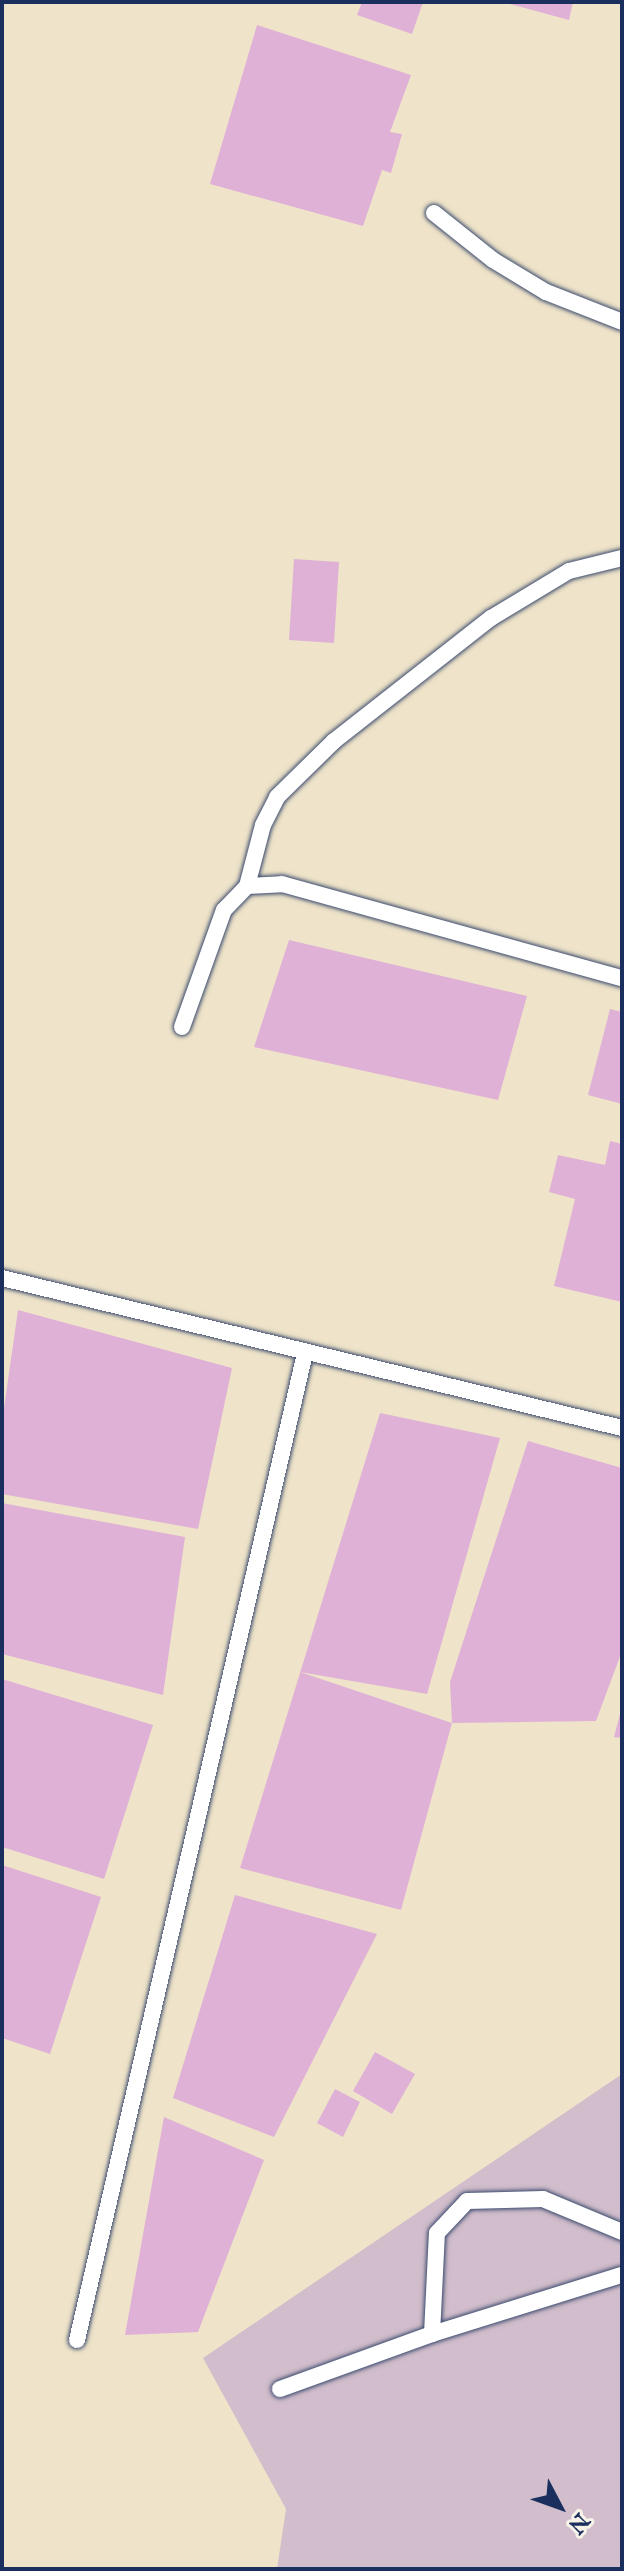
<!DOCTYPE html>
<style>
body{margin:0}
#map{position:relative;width:624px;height:2571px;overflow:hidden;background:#efe4c9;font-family:"IM FELL English",serif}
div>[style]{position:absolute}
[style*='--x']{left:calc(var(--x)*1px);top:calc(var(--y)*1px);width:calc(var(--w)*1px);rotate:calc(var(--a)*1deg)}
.industrial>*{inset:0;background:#d1bdcb}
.building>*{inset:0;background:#e0b1d7}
.roads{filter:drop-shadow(0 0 2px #3b4a6e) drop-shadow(0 0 2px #3b4a6e)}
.lane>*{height:16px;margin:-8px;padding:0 8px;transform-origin:8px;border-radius:8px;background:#fff}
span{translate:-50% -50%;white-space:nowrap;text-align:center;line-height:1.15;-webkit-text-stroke:6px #f7f3e8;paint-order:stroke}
.frame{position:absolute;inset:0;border:4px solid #1b2f5e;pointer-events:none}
.north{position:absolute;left:520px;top:2467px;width:80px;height:80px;-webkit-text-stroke:6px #f7f3e8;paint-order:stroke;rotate:131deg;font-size:22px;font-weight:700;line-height:32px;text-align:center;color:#1b2f5e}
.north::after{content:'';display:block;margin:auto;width:28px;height:36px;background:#1b2f5e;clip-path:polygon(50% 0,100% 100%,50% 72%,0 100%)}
</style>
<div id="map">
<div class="industrial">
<i style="clip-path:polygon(622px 2074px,622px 2569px,277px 2569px,286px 2509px,203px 2358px)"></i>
</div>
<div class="building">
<i style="clip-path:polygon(362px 2px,423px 2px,412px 34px,357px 15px)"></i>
<i style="clip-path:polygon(502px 2px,573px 2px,569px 20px)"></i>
<i style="clip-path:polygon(257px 25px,411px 75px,390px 132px,402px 134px,391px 173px,382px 170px,363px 226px,210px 184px)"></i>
<i style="clip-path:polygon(294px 559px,339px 562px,334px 643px,289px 640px)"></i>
<i style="clip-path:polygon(289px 940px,527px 996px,498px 1100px,254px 1047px)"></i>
<i style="clip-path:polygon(610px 1009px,622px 1012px,622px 1104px,588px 1095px)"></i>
<i style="clip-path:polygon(610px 1141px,622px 1144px,622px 1302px,554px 1286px,575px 1199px,549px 1192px,558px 1155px,605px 1165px)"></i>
<i style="clip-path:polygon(18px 1310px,232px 1368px,198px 1529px,2px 1494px,2px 1422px)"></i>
<i style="clip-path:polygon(380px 1413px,500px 1438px,427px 1694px,300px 1672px,452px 1723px,401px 1910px,240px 1868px)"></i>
<i style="clip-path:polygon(528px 1441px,622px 1468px,622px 1651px,596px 1721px,452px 1723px,450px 1682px)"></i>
<i style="clip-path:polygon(2px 1503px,185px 1537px,163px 1695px,2px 1654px)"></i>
<i style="clip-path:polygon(2px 1679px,153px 1725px,104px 1879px,2px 1847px)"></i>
<i style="clip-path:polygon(621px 1710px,622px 1710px,622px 1738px,614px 1737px)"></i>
<i style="clip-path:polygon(2px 1865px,101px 1897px,50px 2054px,2px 2038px)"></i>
<i style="clip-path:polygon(235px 1895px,377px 1934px,274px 2137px,173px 2098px)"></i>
<i style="clip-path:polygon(375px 2052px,415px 2074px,392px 2114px,353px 2091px)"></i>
<i style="clip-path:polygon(335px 2089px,360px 2102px,343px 2137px,317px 2123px)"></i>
<i style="clip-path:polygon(164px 2117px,264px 2160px,198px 2332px,125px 2335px)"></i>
</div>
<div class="roads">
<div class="lane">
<i style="--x:434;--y:213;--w:75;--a:38.5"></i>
<i style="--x:493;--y:260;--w:62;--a:31.1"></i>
<i style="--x:546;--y:292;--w:82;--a:21.5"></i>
<i style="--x:247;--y:886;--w:63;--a:-75.3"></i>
<i style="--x:263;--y:825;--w:31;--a:-63"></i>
<i style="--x:277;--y:797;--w:80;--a:-44.5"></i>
<i style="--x:334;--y:741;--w:199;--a:-38.1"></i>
<i style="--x:491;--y:618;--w:91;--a:-31.1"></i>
<i style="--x:569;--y:571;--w:55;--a:-13.8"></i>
<i style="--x:182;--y:1027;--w:124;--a:-70.3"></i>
<i style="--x:224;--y:910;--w:33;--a:-46"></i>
<i style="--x:247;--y:886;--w:35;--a:-3"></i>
<i style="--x:282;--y:884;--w:353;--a:15.5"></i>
<i style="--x:2;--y:1278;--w:638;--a:13.6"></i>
<i style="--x:432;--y:2334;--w:101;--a:-87.2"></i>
<i style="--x:437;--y:2233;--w:44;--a:-46.8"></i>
<i style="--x:467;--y:2201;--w:76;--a:-1.5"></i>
<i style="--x:543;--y:2199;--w:86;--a:22.7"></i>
<i style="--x:77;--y:2340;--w:1013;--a:-76.99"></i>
<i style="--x:280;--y:2389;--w:162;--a:-19.9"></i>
<i style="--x:432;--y:2334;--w:199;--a:-17.3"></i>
</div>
</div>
<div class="frame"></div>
<div class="north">N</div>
</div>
